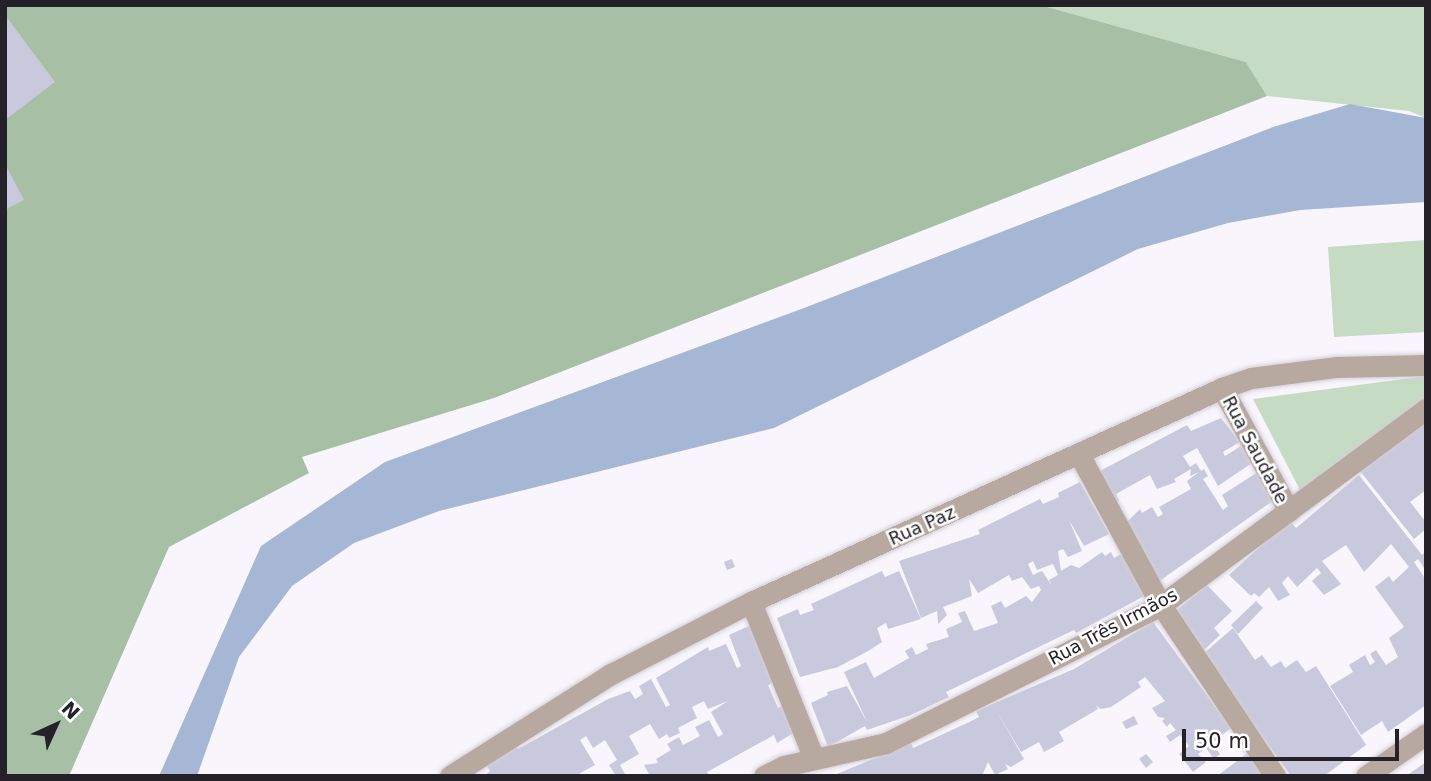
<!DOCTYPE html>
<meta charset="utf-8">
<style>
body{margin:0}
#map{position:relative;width:1431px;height:781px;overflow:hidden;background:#f9f5fd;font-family:"DejaVu Sans",sans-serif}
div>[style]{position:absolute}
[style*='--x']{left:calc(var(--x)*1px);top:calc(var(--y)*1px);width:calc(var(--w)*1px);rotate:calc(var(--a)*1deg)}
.green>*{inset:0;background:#c5dbc4}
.forest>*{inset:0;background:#a6bfa5}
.water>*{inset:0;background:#a5b7d4}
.building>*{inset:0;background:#c9c9dd}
.roads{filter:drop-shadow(0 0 2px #d3cfd7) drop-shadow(0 0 2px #d3cfd7)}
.minor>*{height:21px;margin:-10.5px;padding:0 10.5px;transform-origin:10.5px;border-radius:10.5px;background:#b7a8a0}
span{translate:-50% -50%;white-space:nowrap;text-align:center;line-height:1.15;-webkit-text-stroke:5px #fff;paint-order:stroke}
.street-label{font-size:18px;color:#242128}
.frame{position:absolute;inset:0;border:7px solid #242128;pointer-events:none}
.north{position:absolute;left:21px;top:690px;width:70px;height:70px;-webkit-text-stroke:5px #fff;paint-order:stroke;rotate:45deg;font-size:19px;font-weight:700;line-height:28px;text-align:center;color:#242128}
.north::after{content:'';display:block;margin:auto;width:24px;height:32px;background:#242128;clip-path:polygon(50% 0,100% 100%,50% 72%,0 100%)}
.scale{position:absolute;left:1182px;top:729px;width:217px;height:32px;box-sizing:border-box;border:4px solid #242128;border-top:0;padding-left:9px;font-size:21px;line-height:24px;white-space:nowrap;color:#242128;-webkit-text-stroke:5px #fff;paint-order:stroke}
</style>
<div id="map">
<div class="green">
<i style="clip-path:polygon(1040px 5px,1426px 5px,1426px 118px,1409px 111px,1267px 96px,1246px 62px)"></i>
<i style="clip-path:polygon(1426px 240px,1426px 332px,1334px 337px,1328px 247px)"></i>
<i style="clip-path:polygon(1426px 376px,1426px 398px,1301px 492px,1253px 399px)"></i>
</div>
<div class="forest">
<i style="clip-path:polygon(5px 5px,1040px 5px,1246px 62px,1267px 96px,494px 398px,302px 457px,309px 473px,169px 547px,69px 776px,5px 776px)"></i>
</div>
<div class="water">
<i style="clip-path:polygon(1350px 104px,1426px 118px,1426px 202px,1300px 210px,1228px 223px,1138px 249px,774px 428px,439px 511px,354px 543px,292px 586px,239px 657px,197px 776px,159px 776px,261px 546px,385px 462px,804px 308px,1273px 127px)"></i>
</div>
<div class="building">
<i style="clip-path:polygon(8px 19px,55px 82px,5px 120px,5px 22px)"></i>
<i style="clip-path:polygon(5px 164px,24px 200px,5px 210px)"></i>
<i style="clip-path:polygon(1221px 418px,1240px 442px,1223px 452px,1225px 456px,1241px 446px,1252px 463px,1218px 486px,1197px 448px,1183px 456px,1190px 467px,1196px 463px,1201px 471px,1204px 469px,1208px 476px,1203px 479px,1223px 510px,1228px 506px,1222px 495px,1258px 472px,1274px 500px,1158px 582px,1125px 524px,1140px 509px,1142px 513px,1152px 507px,1158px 517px,1163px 514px,1159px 507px,1191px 489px,1187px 481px,1199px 472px,1190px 476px,1191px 469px,1174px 479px,1176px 482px,1157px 489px,1150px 475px,1116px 494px,1119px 501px,1114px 504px,1098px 472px,1187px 425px,1191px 431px)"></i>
<i style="clip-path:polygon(1426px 423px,1426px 490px,1410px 502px,1426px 522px,1426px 529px,1414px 539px,1360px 471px)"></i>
<i style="clip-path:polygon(1359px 475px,1422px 555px,1426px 551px,1426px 571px,1418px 559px,1414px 562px,1426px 580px,1426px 705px,1388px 732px,1382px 721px,1361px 735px,1330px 686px,1353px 672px,1349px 665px,1365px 655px,1370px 665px,1375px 662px,1370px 654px,1376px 650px,1386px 665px,1398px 657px,1389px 638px,1404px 627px,1375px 587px,1389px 576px,1393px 582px,1409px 567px,1391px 544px,1364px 572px,1346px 545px,1322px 561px,1341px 584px,1324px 595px,1312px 581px,1321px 573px,1317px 568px,1297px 587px,1288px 576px,1282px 583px,1290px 595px,1278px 601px,1269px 587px,1259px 597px,1254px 593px,1251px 596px,1229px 575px,1289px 520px,1296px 528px)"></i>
<i style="clip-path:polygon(evenodd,1080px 482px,1109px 534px,1084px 546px,1069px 520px,1082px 551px,1068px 557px,1063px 549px,1058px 551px,1061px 571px,1071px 565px,1079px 568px,1102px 552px,1105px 556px,1111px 552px,1114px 558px,1121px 554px,1146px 595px,1076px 633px,1074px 630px,946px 692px,949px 697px,911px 715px,867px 730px,865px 726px,828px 747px,811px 703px,828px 695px,827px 692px,847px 686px,867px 722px,844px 672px,866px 662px,874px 678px,909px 658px,905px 651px,912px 647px,916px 655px,928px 649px,926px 644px,949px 637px,946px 629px,962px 622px,958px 613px,965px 611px,974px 631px,998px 623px,991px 606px,1001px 601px,1005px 608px,1026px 596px,1032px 602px,1041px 590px,1039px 586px,1031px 589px,1022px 577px,1012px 581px,1009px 575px,978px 593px,969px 579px,972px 596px,943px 607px,947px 615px,938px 624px,937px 611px,921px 618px,899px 561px,980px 534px,978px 530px,1040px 499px,1043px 504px,1059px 497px,1058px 493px,1080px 482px,1033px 561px,1037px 570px,1053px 564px,1058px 575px,1049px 580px,1052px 586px,1042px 571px,1033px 575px,1028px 564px,1033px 561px)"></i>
<i style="clip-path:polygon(732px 559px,735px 567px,727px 570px,724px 562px)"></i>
<i style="clip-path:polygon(882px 571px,885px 577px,899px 571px,921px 619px,888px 629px,886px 623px,877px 628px,882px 642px,870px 650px,838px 667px,800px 677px,777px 618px,798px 609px,800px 615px,814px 610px,811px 604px)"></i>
<i style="clip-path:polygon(1207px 585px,1232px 611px,1214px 628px,1220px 635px,1203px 651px,1171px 615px)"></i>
<i style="clip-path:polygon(1256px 601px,1263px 608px,1238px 634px,1231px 625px)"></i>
<i style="clip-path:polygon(1153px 622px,1231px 728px,1212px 743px,1220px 754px,1214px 759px,1206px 748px,1198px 754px,1206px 762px,1193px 772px,1179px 754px,1189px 746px,1180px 735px,1170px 742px,1166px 736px,1176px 730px,1170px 723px,1167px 727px,1162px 721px,1165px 718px,1158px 717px,1152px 708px,1165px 701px,1145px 677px,1138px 682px,1141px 687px,1111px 707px,1100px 709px,1096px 705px,1098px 709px,1059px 732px,1064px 741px,1044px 752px,1039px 742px,1021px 752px,996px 710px,1024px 759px,1011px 767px,1005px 764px,1008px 769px,995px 775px,988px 762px,982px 776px,832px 776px,911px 743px,913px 748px,967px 723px,979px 717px,976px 711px,1074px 669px)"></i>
<i style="clip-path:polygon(751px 625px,775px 682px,768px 685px,778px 708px,785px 704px,795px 732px,777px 743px,774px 735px,707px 772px,709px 776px,650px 776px,644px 765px,658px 763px,656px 759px,671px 750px,667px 744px,679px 737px,683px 745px,700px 736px,695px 727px,709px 720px,718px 737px,723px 734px,711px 712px,728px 701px,708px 709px,704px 701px,692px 707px,697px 718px,678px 728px,680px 733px,669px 738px,667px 734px,659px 739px,650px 724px,629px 736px,639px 754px,620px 765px,625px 774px,621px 776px,616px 776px,609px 765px,617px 760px,605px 740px,593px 748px,586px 736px,580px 740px,595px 765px,575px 776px,484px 776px,490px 771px,487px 766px,516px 746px,518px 749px,608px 699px,630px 691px,635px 699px,643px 694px,639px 686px,651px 679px,666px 707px,670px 705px,656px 678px,708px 647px,709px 651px,726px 644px,737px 668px,741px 666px,729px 635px)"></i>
<i style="clip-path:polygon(1233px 628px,1255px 660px,1262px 655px,1271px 667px,1281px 661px,1285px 668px,1297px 660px,1306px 672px,1316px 666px,1366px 745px,1324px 776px,1291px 776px,1203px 654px)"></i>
<i style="clip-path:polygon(1134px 716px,1138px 724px,1126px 729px,1122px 722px)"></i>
<i style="clip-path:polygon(1249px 752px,1262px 776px,1217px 776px)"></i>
<i style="clip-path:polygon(1146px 754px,1153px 762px,1146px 768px,1139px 759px)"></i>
<i style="clip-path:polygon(1426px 762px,1426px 776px,1406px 776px)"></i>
</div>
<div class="roads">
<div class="minor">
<i style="--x:1222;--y:388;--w:140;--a:61.4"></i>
<i style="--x:1080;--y:456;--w:170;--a:61.5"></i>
<i style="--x:1161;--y:605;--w:206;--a:56.3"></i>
<i style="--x:751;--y:602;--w:169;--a:68.1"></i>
<i style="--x:450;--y:776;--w:191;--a:-32.4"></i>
<i style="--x:611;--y:674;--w:157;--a:-27.2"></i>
<i style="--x:751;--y:602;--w:517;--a:-24.43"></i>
<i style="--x:1222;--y:388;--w:31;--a:-19"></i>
<i style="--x:1251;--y:378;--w:87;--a:-7.3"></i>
<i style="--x:1337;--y:367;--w:89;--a:-1.3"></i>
<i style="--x:764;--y:776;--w:22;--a:-27"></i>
<i style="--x:784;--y:766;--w:105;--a:-12.7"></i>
<i style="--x:886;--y:743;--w:308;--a:-26.6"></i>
<i style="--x:1161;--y:605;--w:330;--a:-36.5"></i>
<i style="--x:1366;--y:776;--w:73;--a:-35"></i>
</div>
</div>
<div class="street-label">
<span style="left:1255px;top:450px;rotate:62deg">Rua Saudade</span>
<span style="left:922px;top:526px;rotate:-24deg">Rua Paz</span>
<span style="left:1113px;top:627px;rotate:-28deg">Rua Três Irmãos</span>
</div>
<div class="frame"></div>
<div class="north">N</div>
<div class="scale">50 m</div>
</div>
